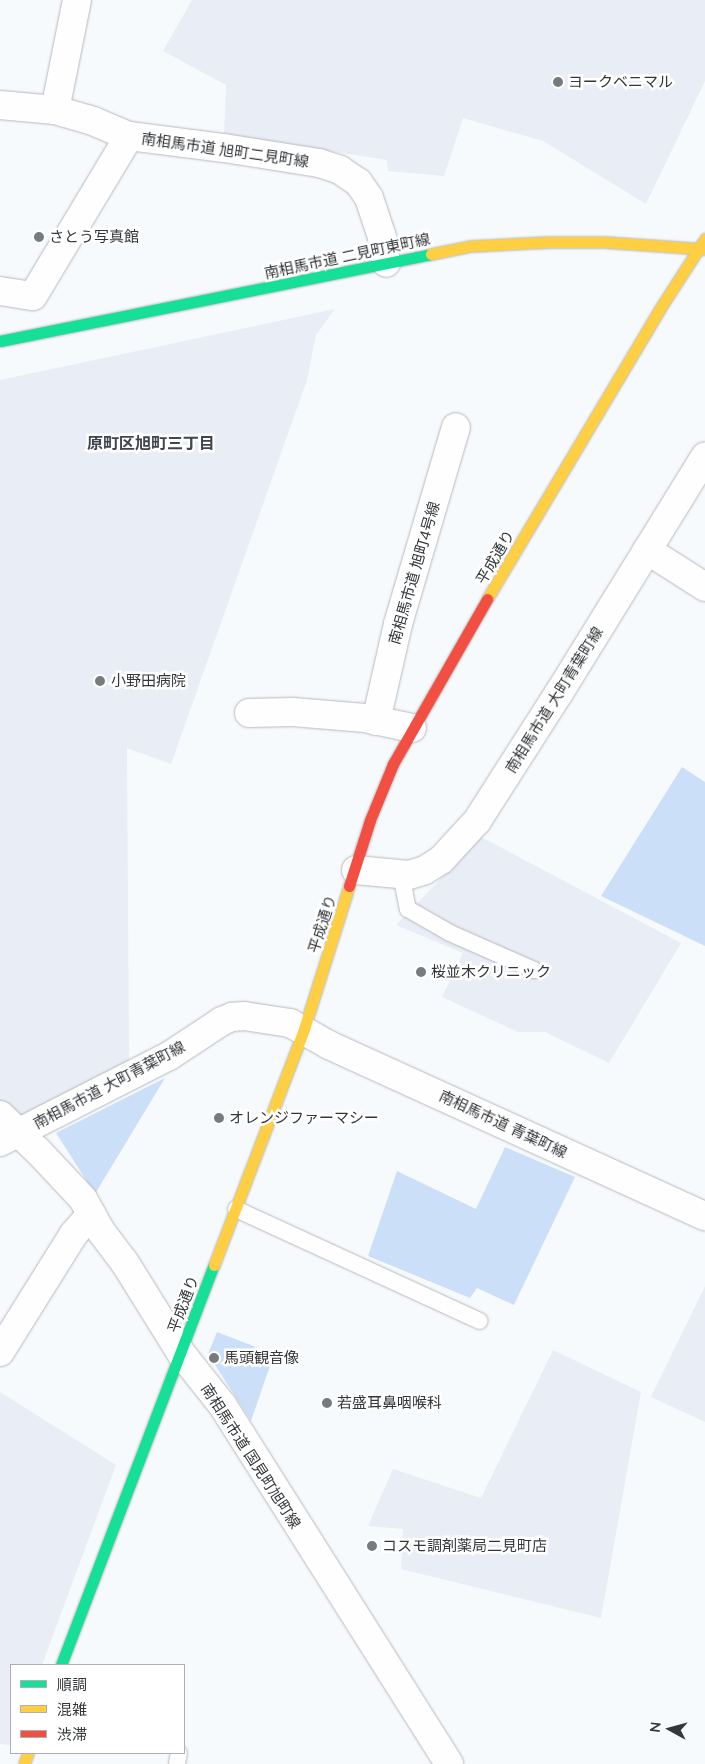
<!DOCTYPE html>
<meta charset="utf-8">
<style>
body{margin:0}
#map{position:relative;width:705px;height:1764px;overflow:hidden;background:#f7fafd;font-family:Mulish,"Noto Sans JP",sans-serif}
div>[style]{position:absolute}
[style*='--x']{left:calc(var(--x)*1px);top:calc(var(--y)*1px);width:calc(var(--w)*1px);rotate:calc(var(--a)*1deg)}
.built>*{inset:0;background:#e8edf6}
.green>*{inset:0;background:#ccdff8}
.roads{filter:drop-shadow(0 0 1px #b7b9bc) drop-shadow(0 0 1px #b7b9bc)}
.lane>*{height:16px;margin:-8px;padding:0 8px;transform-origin:8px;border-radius:8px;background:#fefeff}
.street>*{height:28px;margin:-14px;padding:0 14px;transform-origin:14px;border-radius:14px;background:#fefeff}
.fast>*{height:11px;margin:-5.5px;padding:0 5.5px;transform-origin:5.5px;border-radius:5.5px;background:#16e098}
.slow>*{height:11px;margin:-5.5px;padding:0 5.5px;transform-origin:5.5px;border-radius:5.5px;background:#ffcf43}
.jam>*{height:11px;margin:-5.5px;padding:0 5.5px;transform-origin:5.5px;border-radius:5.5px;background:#f24e42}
.dots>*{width:14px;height:14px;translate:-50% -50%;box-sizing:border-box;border:2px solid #fff;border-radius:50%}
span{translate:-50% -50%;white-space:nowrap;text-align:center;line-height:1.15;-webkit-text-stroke:5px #fff;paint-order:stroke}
.poi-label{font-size:15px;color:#34373a}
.left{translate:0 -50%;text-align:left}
.street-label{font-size:15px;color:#34373a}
.neighbourhood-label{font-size:16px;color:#40454d;font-weight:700}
.legend{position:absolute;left:10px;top:1664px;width:175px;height:90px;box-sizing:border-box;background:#fff;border:1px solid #aeafb0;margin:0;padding:6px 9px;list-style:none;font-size:15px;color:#34373a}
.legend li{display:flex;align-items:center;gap:10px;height:25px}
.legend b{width:25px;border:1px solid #aeafb0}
.north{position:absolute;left:645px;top:1704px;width:50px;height:50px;-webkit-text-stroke:4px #fff;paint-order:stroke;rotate:277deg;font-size:14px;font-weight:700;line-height:20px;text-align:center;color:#34373a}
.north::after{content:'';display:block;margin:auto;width:18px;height:22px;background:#34373a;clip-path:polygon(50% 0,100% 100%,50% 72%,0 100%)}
</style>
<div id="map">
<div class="built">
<i style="clip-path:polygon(192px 0,705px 0,705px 81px,646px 204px,543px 141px,463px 118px,444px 176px,388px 171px,387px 160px,224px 135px,226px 85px,163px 51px)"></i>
<i style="clip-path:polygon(335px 309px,316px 335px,307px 380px,171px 764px,127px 748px,129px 1061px,26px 1115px,10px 1115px,0 1105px,0 380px)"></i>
<i style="clip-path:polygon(481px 837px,681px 943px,609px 1063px,545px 1032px,518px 1032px,442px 997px,463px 953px,396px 925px)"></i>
<i style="clip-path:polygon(705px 1286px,705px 1422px,651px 1397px)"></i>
<i style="clip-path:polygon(553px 1350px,641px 1392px,601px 1618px,401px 1569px,403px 1529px,368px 1526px,393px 1469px,481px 1498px)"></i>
<i style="clip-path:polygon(0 1392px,116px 1465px,42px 1665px,11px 1665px,11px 1745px,0 1744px)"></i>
</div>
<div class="green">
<i style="clip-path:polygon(682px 767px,705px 782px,705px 946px,601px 896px)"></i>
<i style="clip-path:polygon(165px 1078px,95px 1194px,56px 1133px)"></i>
<i style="clip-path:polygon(505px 1147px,575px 1177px,514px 1305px,477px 1288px,470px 1298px,368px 1256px,397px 1171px,476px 1209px)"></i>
<i style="clip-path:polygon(217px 1332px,274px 1354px,251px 1421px,208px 1354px)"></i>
</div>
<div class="roads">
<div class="lane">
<i style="--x:401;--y:874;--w:36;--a:79"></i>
<i style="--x:408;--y:909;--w:48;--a:29.7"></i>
<i style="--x:450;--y:933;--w:92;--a:23.8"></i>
<i style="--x:236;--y:1209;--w:268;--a:24.7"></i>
<i style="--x:177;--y:1764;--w:11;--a:-80"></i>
</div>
<div class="street">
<i style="--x:0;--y:105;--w:55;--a:5.2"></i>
<i style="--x:55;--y:110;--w:112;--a:-78.7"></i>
<i style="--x:55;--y:110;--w:40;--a:16"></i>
<i style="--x:93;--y:121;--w:39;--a:23"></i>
<i style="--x:0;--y:291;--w:33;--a:9"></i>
<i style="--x:33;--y:296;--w:187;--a:-59"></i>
<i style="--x:129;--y:136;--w:96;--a:7.2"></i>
<i style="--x:224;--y:148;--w:96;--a:9"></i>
<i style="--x:319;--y:163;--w:22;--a:18"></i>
<i style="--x:340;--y:170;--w:22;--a:34"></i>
<i style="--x:358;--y:182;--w:19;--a:55"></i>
<i style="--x:369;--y:198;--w:41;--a:71.6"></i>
<i style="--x:382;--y:237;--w:26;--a:81"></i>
<i style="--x:647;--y:550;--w:69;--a:32.5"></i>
<i style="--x:249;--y:713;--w:44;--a:-1.3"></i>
<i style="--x:293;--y:712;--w:72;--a:4.8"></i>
<i style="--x:365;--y:718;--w:48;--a:12"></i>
<i style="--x:376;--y:721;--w:99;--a:-77.2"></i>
<i style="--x:398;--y:624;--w:205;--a:-73.6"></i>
<i style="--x:356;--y:870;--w:53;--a:5.4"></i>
<i style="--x:409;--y:875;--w:17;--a:-17"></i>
<i style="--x:425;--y:870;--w:19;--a:-32"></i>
<i style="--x:441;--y:860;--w:53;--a:-47.3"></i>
<i style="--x:477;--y:821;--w:152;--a:-57.4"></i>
<i style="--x:559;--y:693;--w:278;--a:-58.3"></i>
<i style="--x:0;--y:1115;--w:52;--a:43.5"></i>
<i style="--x:38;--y:1151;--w:66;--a:46.8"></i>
<i style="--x:83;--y:1199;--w:35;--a:61"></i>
<i style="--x:100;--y:1230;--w:41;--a:52.9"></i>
<i style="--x:125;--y:1263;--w:106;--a:58.1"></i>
<i style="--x:181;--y:1353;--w:68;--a:51.6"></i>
<i style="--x:223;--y:1406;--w:423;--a:57.7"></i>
<i style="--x:0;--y:1142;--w:190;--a:-27"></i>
<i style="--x:169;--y:1056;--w:64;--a:-33.4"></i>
<i style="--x:222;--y:1021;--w:11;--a:-22"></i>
<i style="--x:232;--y:1017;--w:12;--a:-5"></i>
<i style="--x:244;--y:1016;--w:47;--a:8.7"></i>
<i style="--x:290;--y:1023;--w:45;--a:29.4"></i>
<i style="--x:329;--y:1045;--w:413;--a:24.5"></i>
<i style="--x:0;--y:1352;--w:138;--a:-58"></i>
<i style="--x:73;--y:1235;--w:28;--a:-49"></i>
</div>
<div class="fast">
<i style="--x:0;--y:341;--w:440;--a:-11.4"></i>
<i style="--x:61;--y:1665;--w:428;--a:-69.1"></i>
</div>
<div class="slow">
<i style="--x:431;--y:254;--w:41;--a:-11.3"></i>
<i style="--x:471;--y:246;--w:78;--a:-2.9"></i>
<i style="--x:549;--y:242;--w:55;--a:0"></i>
<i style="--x:604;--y:242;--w:101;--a:4"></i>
<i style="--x:487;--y:599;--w:336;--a:-59.2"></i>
<i style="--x:659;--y:310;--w:85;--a:-57.1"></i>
<i style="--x:214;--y:1265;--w:253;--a:-69.1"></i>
<i style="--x:304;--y:1029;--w:150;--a:-72.5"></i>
<i style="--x:24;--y:1764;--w:12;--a:-70"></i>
</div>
<div class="jam">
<i style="--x:349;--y:886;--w:69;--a:-72.3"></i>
<i style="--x:370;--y:820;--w:61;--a:-67.7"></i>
<i style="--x:393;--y:764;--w:190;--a:-60.3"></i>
</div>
</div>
<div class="dots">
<i style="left:558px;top:82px;background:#787b7e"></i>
<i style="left:39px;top:237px;background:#787b7e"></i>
<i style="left:100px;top:681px;background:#787b7e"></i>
<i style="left:421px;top:972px;background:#787b7e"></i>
<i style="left:219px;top:1118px;background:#787b7e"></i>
<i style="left:214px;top:1358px;background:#787b7e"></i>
<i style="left:327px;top:1403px;background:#787b7e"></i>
<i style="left:372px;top:1546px;background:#787b7e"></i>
</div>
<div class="poi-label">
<span class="left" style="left:568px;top:82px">ヨークベニマル</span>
<span class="left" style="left:49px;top:237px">さとう写真館</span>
<span class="left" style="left:111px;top:681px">小野田病院</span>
<span class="left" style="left:431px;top:972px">桜並木クリニック</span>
<span class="left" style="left:229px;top:1118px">オレンジファーマシー</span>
<span class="left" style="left:224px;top:1358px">馬頭観音像</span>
<span class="left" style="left:337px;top:1403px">若盛耳鼻咽喉科</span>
<span class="left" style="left:382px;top:1546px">コスモ調剤薬局二見町店</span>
</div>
<div class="street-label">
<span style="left:225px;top:150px;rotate:8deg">南相馬市道 旭町二見町線</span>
<span style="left:347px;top:256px;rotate:-12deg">南相馬市道 二見町東町線</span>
<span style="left:495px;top:557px;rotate:-59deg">平成通り</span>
<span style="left:414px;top:573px;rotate:-74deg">南相馬市道 旭町4号線</span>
<span style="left:554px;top:700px;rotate:-58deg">南相馬市道 大町青葉町線</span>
<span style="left:322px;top:924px;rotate:-72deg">平成通り</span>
<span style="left:109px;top:1085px;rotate:-28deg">南相馬市道 大町青葉町線</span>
<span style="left:503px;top:1124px;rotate:25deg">南相馬市道 青葉町線</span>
<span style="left:183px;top:1304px;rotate:-69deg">平成通り</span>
<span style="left:251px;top:1456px;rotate:57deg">南相馬市道 国見町旭町線</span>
</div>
<div class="neighbourhood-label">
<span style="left:151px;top:443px">原町区旭町三丁目</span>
</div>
<ul class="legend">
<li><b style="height:6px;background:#16e098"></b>順調</li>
<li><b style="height:6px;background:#ffcf43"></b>混雑</li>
<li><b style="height:6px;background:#f24e42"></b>渋滞</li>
</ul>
<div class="north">N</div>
</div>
